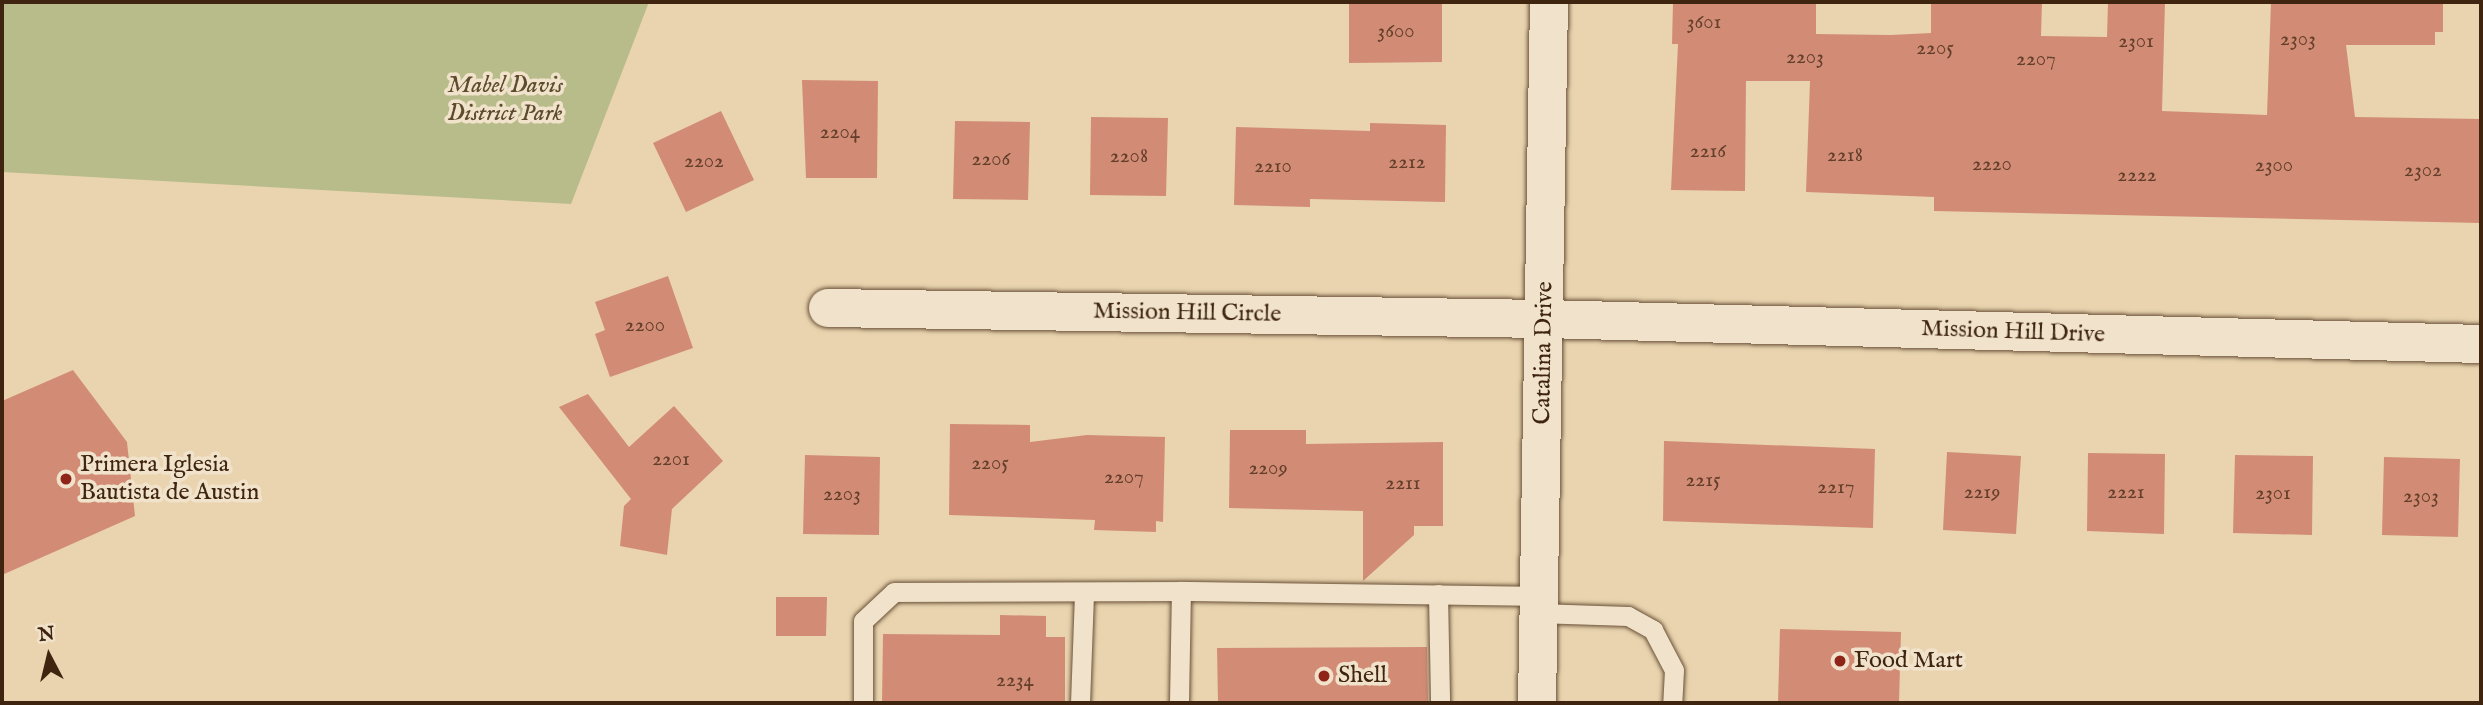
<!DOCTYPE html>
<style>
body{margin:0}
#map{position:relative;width:2483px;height:705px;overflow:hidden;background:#e9d4af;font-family:"IM FELL English",serif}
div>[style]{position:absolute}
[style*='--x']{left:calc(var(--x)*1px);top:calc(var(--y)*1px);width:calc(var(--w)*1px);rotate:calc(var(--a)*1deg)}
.green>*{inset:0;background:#b8bc8a}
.building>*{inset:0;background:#d28c76}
.roads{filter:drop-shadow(0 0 2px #6a5138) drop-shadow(0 0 2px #6a5138)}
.service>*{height:19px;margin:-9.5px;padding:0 9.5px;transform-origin:9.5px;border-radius:9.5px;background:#f1e3cb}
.minor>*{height:38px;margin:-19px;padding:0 19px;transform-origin:19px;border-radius:19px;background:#f1e3cb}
.dots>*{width:19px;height:19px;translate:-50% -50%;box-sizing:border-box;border:4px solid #f1e3cb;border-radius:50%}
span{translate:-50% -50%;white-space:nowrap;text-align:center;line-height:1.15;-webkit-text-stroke:7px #f1e3cb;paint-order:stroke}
.number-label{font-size:21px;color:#643f2a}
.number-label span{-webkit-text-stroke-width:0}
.park-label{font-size:24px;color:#5d4b2e;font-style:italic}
.street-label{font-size:24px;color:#3f2510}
.poi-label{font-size:24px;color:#3f2510}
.left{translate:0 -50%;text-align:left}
.frame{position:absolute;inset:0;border:4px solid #3f2510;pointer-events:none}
.north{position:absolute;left:14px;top:621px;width:70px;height:70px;-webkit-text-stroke:5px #f1e3cb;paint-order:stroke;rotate:353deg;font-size:19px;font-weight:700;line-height:28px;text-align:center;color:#3f2510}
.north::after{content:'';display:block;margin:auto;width:24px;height:32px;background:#3f2510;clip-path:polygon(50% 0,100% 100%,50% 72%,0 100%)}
</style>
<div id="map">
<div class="green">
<i style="clip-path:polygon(2px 2px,649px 2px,571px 204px,2px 172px)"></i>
</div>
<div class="building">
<i style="clip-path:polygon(1349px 2px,1442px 2px,1442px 62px,1349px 63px)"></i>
<i style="clip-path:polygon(1673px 2px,1816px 2px,1816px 34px,1891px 35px,1931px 33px,1931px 2px,2042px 2px,2041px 36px,2107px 37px,2108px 2px,2165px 2px,2162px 111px,2267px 115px,2271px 2px,2443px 2px,2443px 32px,2435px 32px,2435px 45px,2346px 45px,2355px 117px,2481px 119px,2480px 223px,1934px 211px,1934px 197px,1806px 192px,1810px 81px,1746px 81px,1745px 191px,1671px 190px,1678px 44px,1672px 44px)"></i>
<i style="clip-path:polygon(802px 80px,878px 81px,877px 178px,806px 178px)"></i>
<i style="clip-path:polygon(721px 111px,754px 180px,686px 212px,653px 143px)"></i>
<i style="clip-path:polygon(1091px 117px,1168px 118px,1166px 196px,1090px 195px)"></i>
<i style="clip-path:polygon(955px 121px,1030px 122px,1028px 200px,953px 199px)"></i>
<i style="clip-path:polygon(1370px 123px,1446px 125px,1445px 202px,1310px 199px,1310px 207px,1234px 205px,1236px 127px,1370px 131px)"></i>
<i style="clip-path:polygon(668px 276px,693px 348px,610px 377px,595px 334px,605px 330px,595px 302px)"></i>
<i style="clip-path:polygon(73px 370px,127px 442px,135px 516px,2px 575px,2px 401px)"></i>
<i style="clip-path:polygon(588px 394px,629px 447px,674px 406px,723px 461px,672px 509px,667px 555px,620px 546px,624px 506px,631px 499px,559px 407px)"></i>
<i style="clip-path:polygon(950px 424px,1030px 425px,1030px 442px,1087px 435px,1165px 437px,1163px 522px,1156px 521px,1156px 532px,1094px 530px,1095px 520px,949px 515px)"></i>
<i style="clip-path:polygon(1230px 430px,1306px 430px,1306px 444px,1443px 442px,1443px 526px,1414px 526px,1414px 535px,1363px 581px,1363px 511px,1229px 508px)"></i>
<i style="clip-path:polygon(1664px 441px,1875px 449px,1873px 528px,1663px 521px)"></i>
<i style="clip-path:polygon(1947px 452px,2021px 456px,2016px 534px,1943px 530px)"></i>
<i style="clip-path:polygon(2088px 453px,2165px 454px,2164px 534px,2087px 531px)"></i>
<i style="clip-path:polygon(805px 455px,880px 457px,879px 535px,803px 534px)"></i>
<i style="clip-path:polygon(2235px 455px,2313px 456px,2312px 535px,2233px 533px)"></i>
<i style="clip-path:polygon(2384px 457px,2460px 459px,2458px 537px,2382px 535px)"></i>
<i style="clip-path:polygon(776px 597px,827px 597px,826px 636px,776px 636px)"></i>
<i style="clip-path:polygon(1000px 615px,1046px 616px,1046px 637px,1065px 637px,1065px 703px,882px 703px,883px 634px,1000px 635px)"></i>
<i style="clip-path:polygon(1780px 629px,1901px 632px,1899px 703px,1778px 703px)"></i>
<i style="clip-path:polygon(1427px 647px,1428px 703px,1218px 703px,1217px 648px)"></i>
</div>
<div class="roads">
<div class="service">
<i style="--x:1438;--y:594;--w:109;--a:88.9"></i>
<i style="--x:1537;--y:613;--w:91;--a:1.9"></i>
<i style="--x:1628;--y:616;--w:29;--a:29"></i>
<i style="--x:1653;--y:630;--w:45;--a:62.3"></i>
<i style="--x:1674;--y:670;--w:33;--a:93"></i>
<i style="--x:863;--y:703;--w:82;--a:-90"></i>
<i style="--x:863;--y:621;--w:42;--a:-43.1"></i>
<i style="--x:894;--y:592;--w:287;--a:-0.2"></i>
<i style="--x:1080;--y:703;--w:108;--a:-87.9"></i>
<i style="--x:1179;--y:703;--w:112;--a:-89"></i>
<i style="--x:1181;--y:591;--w:356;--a:0.8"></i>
</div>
<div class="minor">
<i style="--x:828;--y:308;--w:717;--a:0.88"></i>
<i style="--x:1545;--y:319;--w:936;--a:1.53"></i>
<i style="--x:1537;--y:703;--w:701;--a:-89.02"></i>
</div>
</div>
<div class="dots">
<i style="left:66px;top:479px;background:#8f2418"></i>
<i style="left:1840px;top:661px;background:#8f2418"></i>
<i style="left:1324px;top:676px;background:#8f2418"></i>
</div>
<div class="number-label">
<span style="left:1704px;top:23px">3601</span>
<span style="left:1396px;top:32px">3600</span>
<span style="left:2298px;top:40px">2303</span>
<span style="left:2136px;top:42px">2301</span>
<span style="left:1935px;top:49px">2205</span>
<span style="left:1805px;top:58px">2203</span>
<span style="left:2036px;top:60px">2207</span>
<span style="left:840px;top:133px">2204</span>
<span style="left:1708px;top:152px">2216</span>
<span style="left:1845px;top:156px">2218</span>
<span style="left:1129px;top:157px">2208</span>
<span style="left:991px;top:160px">2206</span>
<span style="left:704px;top:162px">2202</span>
<span style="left:1407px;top:163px">2212</span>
<span style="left:1992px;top:165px">2220</span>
<span style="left:2274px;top:166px">2300</span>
<span style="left:1273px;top:167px">2210</span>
<span style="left:2423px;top:171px">2302</span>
<span style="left:2137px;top:176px">2222</span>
<span style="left:645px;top:326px">2200</span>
<span style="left:671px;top:460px">2201</span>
<span style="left:990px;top:464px">2205</span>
<span style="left:1268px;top:469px">2209</span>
<span style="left:1124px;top:478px">2207</span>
<span style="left:1703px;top:481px">2215</span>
<span style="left:1403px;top:484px">2211</span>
<span style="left:1836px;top:488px">2217</span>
<span style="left:1982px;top:493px">2219</span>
<span style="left:2126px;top:493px">2221</span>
<span style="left:2273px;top:494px">2301</span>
<span style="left:842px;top:495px">2203</span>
<span style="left:2421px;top:497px">2303</span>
<span style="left:1015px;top:681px">2234</span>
</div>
<div class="park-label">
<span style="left:505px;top:100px">Mabel Davis<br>District Park</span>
</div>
<div class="street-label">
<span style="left:1187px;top:313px;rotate:1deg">Mission Hill Circle</span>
<span style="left:2013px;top:332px;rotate:2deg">Mission Hill Drive</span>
<span style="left:1544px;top:353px;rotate:-89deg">Catalina Drive</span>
</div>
<div class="poi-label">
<span class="left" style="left:80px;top:479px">Primera Iglesia<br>Bautista de Austin</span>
<span class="left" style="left:1854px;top:661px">Food Mart</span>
<span class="left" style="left:1338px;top:676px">Shell</span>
</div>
<div class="frame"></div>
<div class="north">N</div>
</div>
